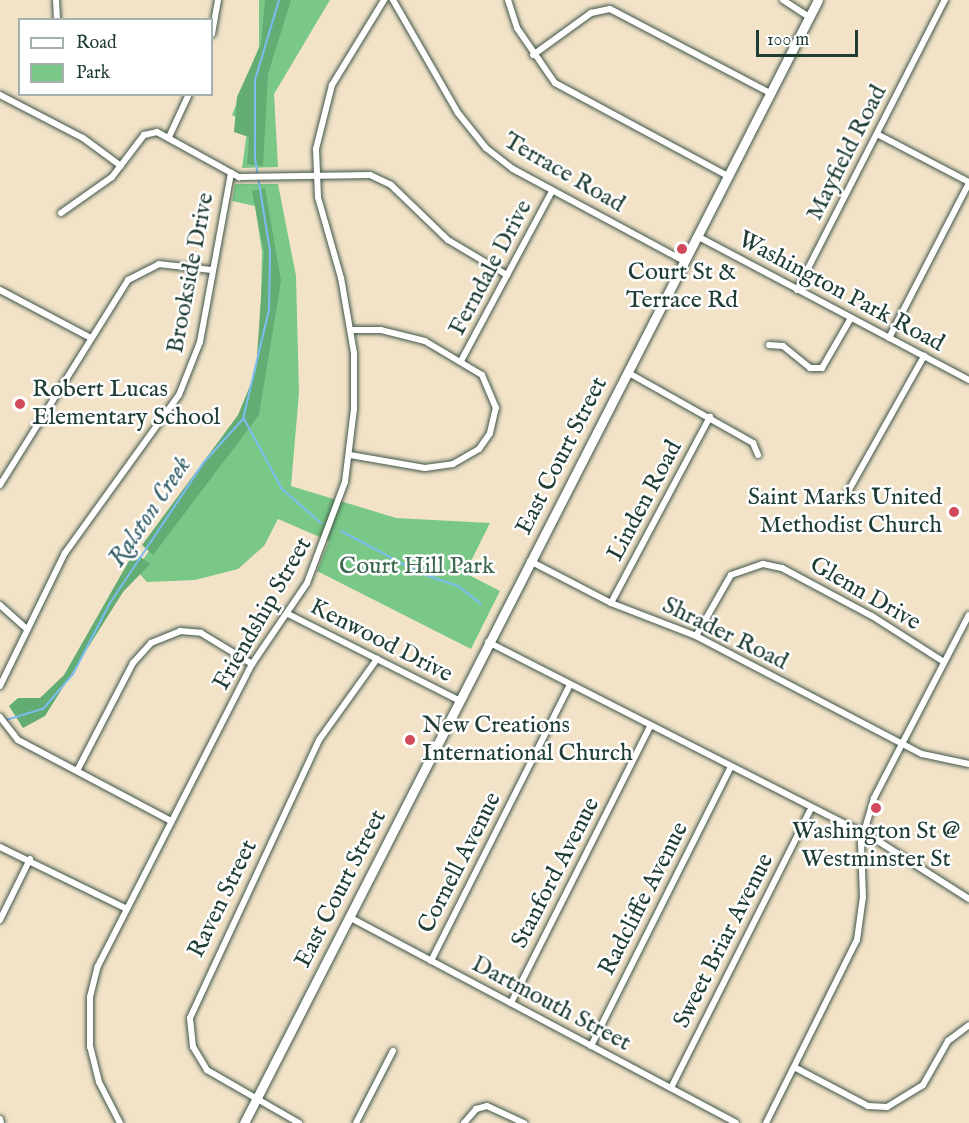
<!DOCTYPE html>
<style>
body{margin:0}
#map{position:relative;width:969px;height:1123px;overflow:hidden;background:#f2e3c8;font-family:"IM FELL English",serif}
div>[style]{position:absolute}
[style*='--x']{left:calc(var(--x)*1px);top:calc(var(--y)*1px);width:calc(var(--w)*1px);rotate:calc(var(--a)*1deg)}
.green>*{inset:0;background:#7ac887}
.forest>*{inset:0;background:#63ac74}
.stream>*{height:2px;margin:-1px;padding:0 1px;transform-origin:1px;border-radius:1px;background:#7cbdf1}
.roads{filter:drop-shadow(0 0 2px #3f564a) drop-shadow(0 0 2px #3f564a)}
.street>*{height:6px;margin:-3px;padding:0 3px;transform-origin:3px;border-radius:3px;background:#fff}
.secondary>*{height:9px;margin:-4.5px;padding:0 4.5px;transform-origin:4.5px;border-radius:4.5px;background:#fff}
.dots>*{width:16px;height:16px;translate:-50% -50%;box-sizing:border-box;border:3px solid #fff;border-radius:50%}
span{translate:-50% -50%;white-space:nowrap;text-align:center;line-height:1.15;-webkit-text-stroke:5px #fff;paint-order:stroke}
.street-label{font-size:24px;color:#1f3d34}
.poi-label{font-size:24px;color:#1f3d34}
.left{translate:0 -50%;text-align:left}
.right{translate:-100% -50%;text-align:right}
.park-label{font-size:24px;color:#3a674d}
.water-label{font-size:26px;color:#3b636d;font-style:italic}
.legend{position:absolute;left:18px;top:18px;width:195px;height:78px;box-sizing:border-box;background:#fff;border:2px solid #a5b1ae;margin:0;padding:8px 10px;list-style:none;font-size:18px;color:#1f3d34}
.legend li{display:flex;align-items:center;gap:12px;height:30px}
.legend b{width:30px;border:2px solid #a5b1ae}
.scale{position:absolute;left:756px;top:30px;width:102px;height:27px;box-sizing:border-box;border:3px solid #1f3d34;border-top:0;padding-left:8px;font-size:18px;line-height:21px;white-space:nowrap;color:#1f3d34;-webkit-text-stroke:4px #fff;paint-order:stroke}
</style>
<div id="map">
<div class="green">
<i style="clip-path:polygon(259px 0,330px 0,274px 94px,278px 167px,242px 168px,248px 124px,232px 115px,259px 47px)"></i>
<i style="clip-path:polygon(235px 184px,278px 184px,296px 276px,299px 393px,291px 486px,396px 518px,490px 523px,465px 573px,500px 591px,471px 649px,317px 571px,329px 541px,278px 519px,264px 546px,238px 569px,195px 580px,147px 582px,136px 570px,241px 416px,260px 353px,262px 252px,255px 206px,232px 201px)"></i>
</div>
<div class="forest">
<i style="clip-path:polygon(265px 0,291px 0,268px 74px,263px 166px,247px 164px,249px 137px,234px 132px,237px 97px,261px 44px)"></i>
<i style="clip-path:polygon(265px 188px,281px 281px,259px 415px,153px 555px,142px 545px,238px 415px,256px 371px,264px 253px,252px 191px)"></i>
<i style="clip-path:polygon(134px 552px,150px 564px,123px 592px,45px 716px,23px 728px,9px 706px,18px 698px,40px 698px,64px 675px)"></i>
</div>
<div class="stream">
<i style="--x:244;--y:419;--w:80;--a:61.5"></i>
<i style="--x:282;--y:489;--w:52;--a:41.1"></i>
<i style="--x:341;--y:531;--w:89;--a:28"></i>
<i style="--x:420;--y:573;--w:40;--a:18.9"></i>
<i style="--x:458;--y:586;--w:29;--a:38"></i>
<i style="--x:6;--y:720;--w:39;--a:-17"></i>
<i style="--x:43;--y:709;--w:46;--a:-49.4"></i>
<i style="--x:73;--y:674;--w:80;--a:-62.5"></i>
<i style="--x:110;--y:603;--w:169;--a:-56.3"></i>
<i style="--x:204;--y:462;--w:58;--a:-47.8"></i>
<i style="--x:243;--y:419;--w:112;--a:-76.6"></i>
<i style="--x:269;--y:310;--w:59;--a:-89"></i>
<i style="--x:270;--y:251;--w:94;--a:-99.2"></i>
<i style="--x:255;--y:158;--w:78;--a:-90"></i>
<i style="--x:255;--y:80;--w:84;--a:-73.3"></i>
</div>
<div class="roads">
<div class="street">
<i style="--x:56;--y:0;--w:20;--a:87"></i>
<i style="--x:393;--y:0;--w:130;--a:60.1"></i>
<i style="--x:458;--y:113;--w:45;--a:51.3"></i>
<i style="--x:486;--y:148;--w:34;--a:38"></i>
<i style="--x:513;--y:169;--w:194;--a:28.3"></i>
<i style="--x:508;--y:0;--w:29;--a:72"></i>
<i style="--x:517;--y:28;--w:67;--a:55.4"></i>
<i style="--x:555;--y:83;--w:196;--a:28.3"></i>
<i style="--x:783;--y:0;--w:31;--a:33"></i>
<i style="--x:212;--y:34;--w:35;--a:-80"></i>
<i style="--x:533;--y:55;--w:72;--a:-35.9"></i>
<i style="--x:591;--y:13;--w:19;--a:-12"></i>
<i style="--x:610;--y:9;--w:181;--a:27.7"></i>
<i style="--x:0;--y:95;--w:93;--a:27.4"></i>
<i style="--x:83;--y:138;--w:47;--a:36.4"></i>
<i style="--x:877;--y:134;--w:104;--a:27.6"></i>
<i style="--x:169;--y:137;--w:47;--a:-65.1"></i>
<i style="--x:61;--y:213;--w:62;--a:-35.2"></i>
<i style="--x:112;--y:177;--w:53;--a:-52.7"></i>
<i style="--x:144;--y:135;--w:13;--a:-13"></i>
<i style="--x:157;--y:132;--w:94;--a:28.8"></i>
<i style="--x:239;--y:177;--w:131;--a:-0.9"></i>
<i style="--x:370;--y:175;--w:23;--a:25"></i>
<i style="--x:391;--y:185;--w:79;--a:44"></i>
<i style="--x:448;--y:240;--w:69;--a:30.7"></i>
<i style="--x:697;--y:236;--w:308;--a:27.9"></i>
<i style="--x:0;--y:290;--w:103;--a:27.8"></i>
<i style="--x:797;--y:290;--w:326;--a:-63"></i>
<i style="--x:889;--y:338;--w:174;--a:-62.7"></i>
<i style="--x:769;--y:345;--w:14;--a:4"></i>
<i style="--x:783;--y:346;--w:35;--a:39"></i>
<i style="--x:810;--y:368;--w:12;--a:0"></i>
<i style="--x:822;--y:368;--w:58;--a:-59.9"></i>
<i style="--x:461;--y:361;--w:193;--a:-61.8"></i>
<i style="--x:627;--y:372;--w:145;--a:29.4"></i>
<i style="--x:753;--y:443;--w:13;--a:67"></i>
<i style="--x:350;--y:455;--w:76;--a:9.8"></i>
<i style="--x:425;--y:468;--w:28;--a:-8"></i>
<i style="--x:453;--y:464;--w:30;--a:-30"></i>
<i style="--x:479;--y:449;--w:19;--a:-55"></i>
<i style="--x:490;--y:433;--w:26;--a:-77"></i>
<i style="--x:496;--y:408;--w:36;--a:-113"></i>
<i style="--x:482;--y:375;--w:66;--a:-149.2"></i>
<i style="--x:425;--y:341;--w:45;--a:-166"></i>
<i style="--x:381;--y:330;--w:30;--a:180"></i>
<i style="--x:0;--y:485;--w:242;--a:-58"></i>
<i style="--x:128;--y:280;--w:35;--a:-27"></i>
<i style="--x:159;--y:264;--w:52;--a:6.6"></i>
<i style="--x:845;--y:497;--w:162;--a:-60.7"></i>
<i style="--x:530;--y:561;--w:91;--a:27.4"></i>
<i style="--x:611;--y:603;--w:91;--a:21.2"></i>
<i style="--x:696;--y:636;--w:255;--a:27.6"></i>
<i style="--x:922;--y:754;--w:48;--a:12"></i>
<i style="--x:611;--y:603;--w:211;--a:-62"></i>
<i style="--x:0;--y:605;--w:36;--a:42"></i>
<i style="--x:288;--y:614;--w:191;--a:26.8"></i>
<i style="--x:696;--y:636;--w:70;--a:-60.2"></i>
<i style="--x:731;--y:575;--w:34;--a:-19"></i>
<i style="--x:763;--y:564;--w:19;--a:12"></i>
<i style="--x:782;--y:568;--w:102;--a:28.1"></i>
<i style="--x:872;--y:616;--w:85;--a:32.6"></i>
<i style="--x:488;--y:642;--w:438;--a:27"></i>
<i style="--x:878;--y:841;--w:108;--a:32.5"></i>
<i style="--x:0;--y:686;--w:148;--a:-64"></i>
<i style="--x:65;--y:553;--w:195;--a:-54.2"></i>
<i style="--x:179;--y:395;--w:57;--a:-68.4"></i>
<i style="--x:200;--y:342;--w:172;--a:-79.6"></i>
<i style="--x:0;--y:717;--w:29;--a:52"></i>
<i style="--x:18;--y:740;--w:171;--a:27.9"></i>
<i style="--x:77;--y:771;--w:122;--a:-62.6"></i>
<i style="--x:133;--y:663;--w:27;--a:-48"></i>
<i style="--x:151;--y:643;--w:31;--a:-22"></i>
<i style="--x:180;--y:631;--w:21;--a:5"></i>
<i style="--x:201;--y:633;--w:60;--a:31.3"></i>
<i style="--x:0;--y:847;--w:139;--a:26"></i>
<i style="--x:349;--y:917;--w:438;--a:28"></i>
<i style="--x:0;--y:920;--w:68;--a:-63.8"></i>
<i style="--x:431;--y:961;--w:309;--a:-63.3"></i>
<i style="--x:511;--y:1003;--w:309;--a:-63.3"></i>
<i style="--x:591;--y:1046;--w:310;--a:-63.4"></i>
<i style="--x:794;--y:1067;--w:84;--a:27.8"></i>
<i style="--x:868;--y:1106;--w:19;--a:3"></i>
<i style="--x:887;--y:1107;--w:42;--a:-31.4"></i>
<i style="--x:923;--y:1085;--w:51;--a:-60.4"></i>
<i style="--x:948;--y:1041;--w:26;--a:-37"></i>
<i style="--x:671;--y:1088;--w:310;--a:-63.4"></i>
<i style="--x:0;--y:1119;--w:4;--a:76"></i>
<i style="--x:120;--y:1123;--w:46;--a:-117.1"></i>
<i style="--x:99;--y:1082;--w:36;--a:-104"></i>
<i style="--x:90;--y:1047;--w:50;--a:-90"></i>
<i style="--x:90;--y:997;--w:32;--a:-76"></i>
<i style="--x:98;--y:966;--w:339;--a:-63"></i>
<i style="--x:252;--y:664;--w:98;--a:-55.8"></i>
<i style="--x:307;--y:583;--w:108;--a:-69.4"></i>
<i style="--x:345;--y:482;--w:74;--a:-83"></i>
<i style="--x:354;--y:409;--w:56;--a:-90"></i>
<i style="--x:354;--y:353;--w:76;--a:-99.8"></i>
<i style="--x:341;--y:278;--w:84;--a:-105.9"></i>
<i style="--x:318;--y:197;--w:48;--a:-92.4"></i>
<i style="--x:316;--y:149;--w:66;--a:-76"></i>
<i style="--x:332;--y:85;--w:100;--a:-58.5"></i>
<i style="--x:299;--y:1123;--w:106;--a:-150.1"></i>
<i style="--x:207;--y:1070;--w:27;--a:-121"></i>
<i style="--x:193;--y:1047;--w:29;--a:-96"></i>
<i style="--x:190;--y:1018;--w:306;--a:-65.1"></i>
<i style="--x:319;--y:740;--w:100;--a:-54.4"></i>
<i style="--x:356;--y:1123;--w:81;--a:-62.8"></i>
<i style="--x:464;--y:1123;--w:18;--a:-49"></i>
<i style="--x:476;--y:1109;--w:11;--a:-15"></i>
<i style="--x:487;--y:1106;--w:41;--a:24.7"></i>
<i style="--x:766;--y:1123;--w:204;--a:-63.6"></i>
<i style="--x:857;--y:940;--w:43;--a:-82.1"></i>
<i style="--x:863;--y:897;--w:55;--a:-92.1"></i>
<i style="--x:861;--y:842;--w:46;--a:-73.5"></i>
<i style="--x:874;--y:798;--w:206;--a:-62.6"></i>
</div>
<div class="secondary">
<i style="--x:244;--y:1123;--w:1261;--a:-62.93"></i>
</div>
</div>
<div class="dots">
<i style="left:682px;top:249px;background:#d1495b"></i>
<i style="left:20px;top:404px;background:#d1495b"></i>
<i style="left:954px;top:512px;background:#d1495b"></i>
<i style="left:410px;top:740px;background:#d1495b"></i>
<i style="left:876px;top:808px;background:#d1495b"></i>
</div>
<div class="street-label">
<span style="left:847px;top:153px;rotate:-63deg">Mayfield Road</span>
<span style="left:564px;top:173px;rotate:30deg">Terrace Road</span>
<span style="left:491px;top:268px;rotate:-62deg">Ferndale Drive</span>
<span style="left:191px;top:273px;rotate:-79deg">Brookside Drive</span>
<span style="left:841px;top:292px;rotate:28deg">Washington Park Road</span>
<span style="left:562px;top:456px;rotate:-63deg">East Court Street</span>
<span style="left:645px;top:501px;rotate:-62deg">Linden Road</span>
<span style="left:865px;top:594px;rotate:30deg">Glenn Drive</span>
<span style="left:263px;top:614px;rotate:-60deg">Friendship Street</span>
<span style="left:725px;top:634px;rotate:26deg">Shrader Road</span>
<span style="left:381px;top:641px;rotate:27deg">Kenwood Drive</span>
<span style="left:460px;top:863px;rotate:-63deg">Cornell Avenue</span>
<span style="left:556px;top:873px;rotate:-63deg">Stanford Avenue</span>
<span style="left:341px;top:889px;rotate:-63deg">East Court Street</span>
<span style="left:223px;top:899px;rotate:-64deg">Raven Street</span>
<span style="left:644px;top:899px;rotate:-63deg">Radcliffe Avenue</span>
<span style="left:724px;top:941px;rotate:-63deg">Sweet Briar Avenue</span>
<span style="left:551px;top:1004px;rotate:28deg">Dartmouth Street</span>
</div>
<div class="poi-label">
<span style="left:682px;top:287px">Court St &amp;<br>Terrace Rd</span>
<span class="left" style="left:32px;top:404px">Robert Lucas<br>Elementary School</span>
<span class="right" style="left:942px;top:512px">Saint Marks United<br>Methodist Church</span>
<span class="left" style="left:422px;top:740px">New Creations<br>International Church</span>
<span style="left:876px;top:846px">Washington St @<br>Westminster St</span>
</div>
<div class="park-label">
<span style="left:417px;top:567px">Court Hill Park</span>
</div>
<div class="water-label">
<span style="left:150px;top:512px;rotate:-56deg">Ralston Creek</span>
</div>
<ul class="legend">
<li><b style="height:8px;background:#fff"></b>Road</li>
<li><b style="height:16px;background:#7ac887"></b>Park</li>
</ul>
<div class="scale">100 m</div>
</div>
